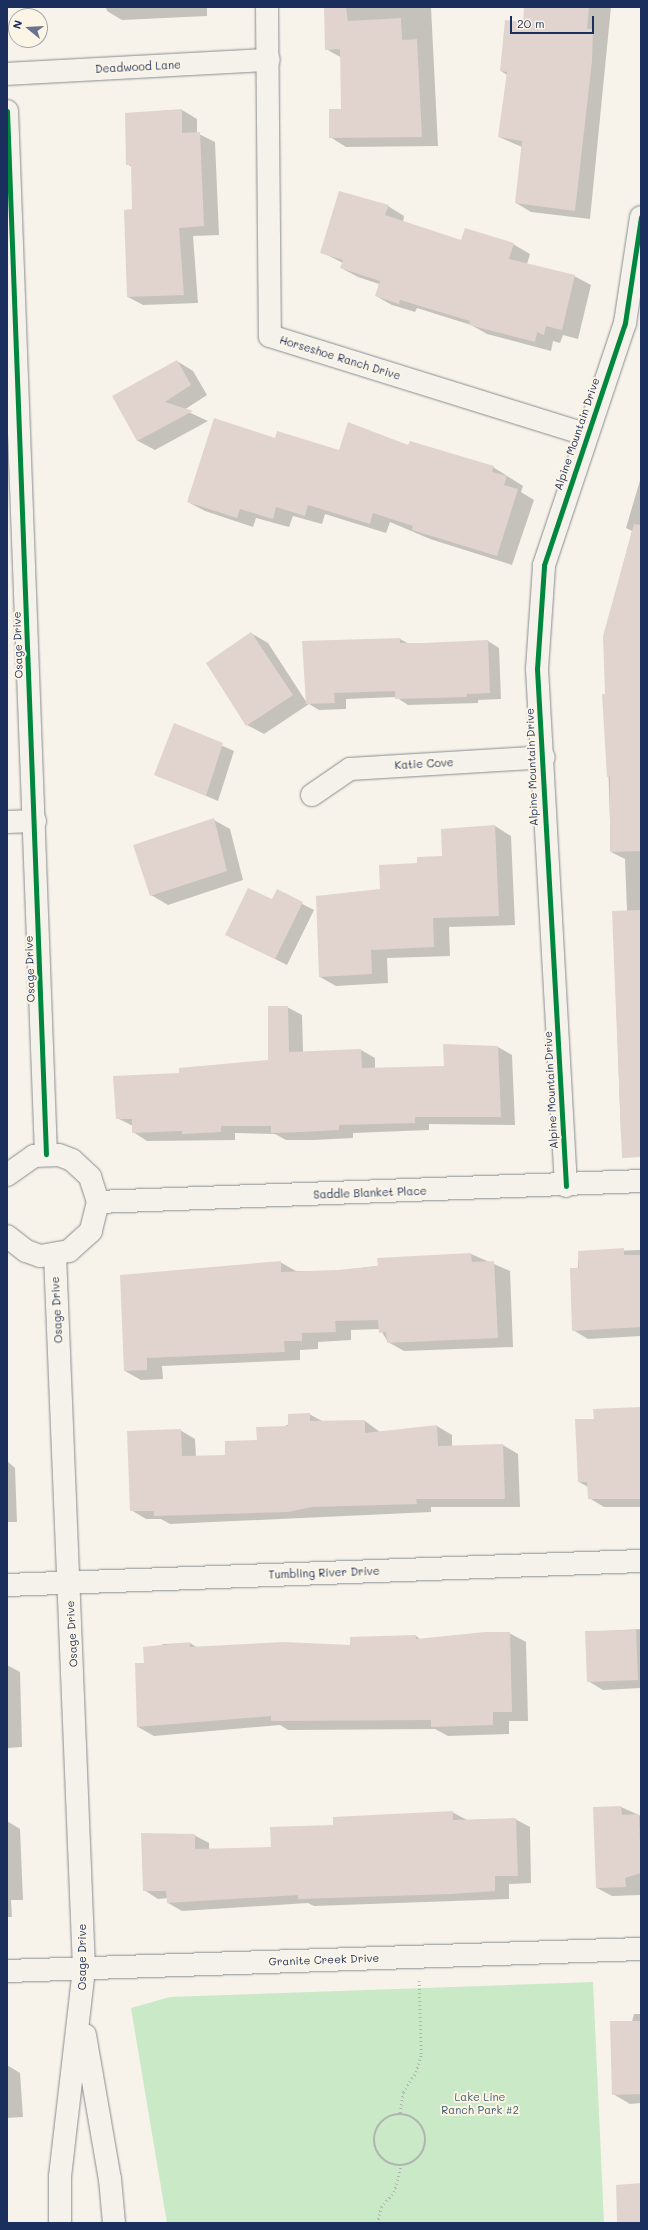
<!DOCTYPE html>
<style>
body{margin:0}
#map{position:relative;width:648px;height:2230px;overflow:hidden;background:#f7f3ea;font-family:Mali,sans-serif}
div>[style]{position:absolute}
[style*='--x']{left:calc(var(--x)*1px);top:calc(var(--y)*1px);width:calc(var(--w)*1px);rotate:calc(var(--a)*1deg)}
.green>*{inset:0;background:#cae9c6}
.shadow>*{inset:0;background:#0003}
.building>*{inset:0;background:#e1d4ce}
.path>*{height:2.5px;margin-top:-1.25px;transform-origin:0;background:repeating-linear-gradient(90deg,#b2b3b4 0 1px,transparent 0 4px)}
.path>.ring{margin:-1.25px;padding:0;box-sizing:content-box;background:none;border:2.5px solid #b2b3b4;border-radius:50%}
.roads{filter:drop-shadow(0 0 1px #8a8c91) drop-shadow(0 0 1px #8a8c91)}
.minor>*{height:22px;margin:-11px;padding:0 11px;transform-origin:11px;border-radius:11px;background:#f5f2ec}
.tertiary>*{height:22px;margin:-11px;padding:0 11px;transform-origin:11px;border-radius:11px;background:#f5f2ec}
.cycleway>*{height:5px;margin:-2.5px;padding:0 2.5px;transform-origin:2.5px;border-radius:2.5px;background:#00873e}
span{translate:-50% -50%;white-space:nowrap;text-align:center;line-height:1.15;-webkit-text-stroke:4px #fcf5e5;paint-order:stroke}
.street-label{font-size:11px;color:#1b2f5e}
.park-label{font-size:11px;color:#3e5c70}
.frame{position:absolute;inset:0;border:8px solid #1b2f5e;pointer-events:none}
.north{position:absolute;left:8px;top:8px;width:40px;height:40px;box-sizing:border-box;background:#fcf5e5;border:1px solid #a2a6af;border-radius:50%;rotate:288deg;font-size:11px;font-weight:700;line-height:16px;text-align:center;color:#1b2f5e}
.north::after{content:'';display:block;margin:auto;width:14px;height:18px;background:#68748f;clip-path:polygon(50% 0,100% 100%,50% 72%,0 100%)}
.scale{position:absolute;left:510px;top:16px;width:84px;height:18px;box-sizing:border-box;border:2px solid #1b2f5e;border-top:0;padding-left:5px;font-size:12px;line-height:14px;white-space:nowrap;color:#1b2f5e;-webkit-text-stroke:3px #fcf5e5;paint-order:stroke}
</style>
<div id="map">
<div class="green">
<i style="clip-path:polygon(593px 1982px,604px 2223px,167px 2223px,131px 2008px,170px 1997px)"></i>
</div>
<div class="shadow">
<i style="clip-path:polygon(106px 7px,207px 7px,207px 16px,122px 20px,107px 11px)"></i>
<i style="clip-path:polygon(325px 7px,431px 7px,438px 146px,346px 147px,330px 137px,342px 110px,342px 58px,326px 49px)"></i>
<i style="clip-path:polygon(525px 7px,611px 7px,590px 219px,531px 212px,516px 203px,522px 147px,499px 137px,507px 75px,501px 71px,524px 23px)"></i>
<i style="clip-path:polygon(182px 110px,197px 119px,197px 133px,215px 142px,219px 235px,193px 236px,198px 303px,143px 305px,128px 297px,134px 210px,132px 167px,127px 164px)"></i>
<i style="clip-path:polygon(388px 206px,404px 216px,403px 222px,462px 241px,513px 244px,530px 254px,527px 264px,574px 276px,591px 285px,578px 339px,563px 335px,560px 343px,553px 341px,551px 351px,487px 334px,471px 325px,417px 308px,415px 312px,392px 305px,376px 296px,379px 284px,358px 277px,341px 268px,343px 263px,321px 252px)"></i>
<i style="clip-path:polygon(177px 361px,193px 371px,207px 395px,184px 410px,208px 421px,155px 450px,138px 441px,113px 396px)"></i>
<i style="clip-path:polygon(276px 439px,340px 451px,409px 446px,493px 467px,523px 486px,521px 492px,534px 500px,512px 565px,430px 539px,390px 522px,386px 533px,325px 514px,322px 524px,293px 516px,289px 527px,256px 518px,253px 527px,205px 511px,188px 502px)"></i>
<i style="clip-path:polygon(641px 477px,641px 1144px,637px 1144px,621px 1135px,613px 912px,627px 911px,625px 859px,611px 852px,604px 637px,632px 531px,626px 528px)"></i>
<i style="clip-path:polygon(251px 633px,268px 643px,307px 703px,400px 639px,409px 644px,488px 641px,499px 648px,501px 699px,478px 700px,478px 703px,408px 705px,396px 697px,346px 699px,346px 709px,319px 710px,309px 704px,264px 734px,247px 725px)"></i>
<i style="clip-path:polygon(175px 725px,234px 751px,218px 801px,155px 774px)"></i>
<i style="clip-path:polygon(214px 820px,230px 829px,243px 880px,168px 905px,151px 895px)"></i>
<i style="clip-path:polygon(495px 826px,511px 836px,515px 925px,449px 927px,450px 956px,387px 958px,388px 983px,336px 986px,320px 977px,381px 890px,418px 864px,443px 857px)"></i>
<i style="clip-path:polygon(277px 891px,314px 910px,287px 965px,227px 935px,272px 901px)"></i>
<i style="clip-path:polygon(287px 1007px,302px 1015px,303px 1052px,361px 1050px,375px 1058px,375px 1069px,445px 1067px,498px 1047px,512px 1055px,515px 1125px,429px 1124px,429px 1130px,353px 1133px,353px 1138px,314px 1140px,286px 1140px,275px 1134px,235px 1133px,235px 1140px,147px 1141px,133px 1132px,133px 1126px,117px 1118px,180px 1074px,269px 1061px)"></i>
<i style="clip-path:polygon(641px 1250px,641px 1336px,588px 1339px,573px 1330px,579px 1252px)"></i>
<i style="clip-path:polygon(471px 1254px,510px 1271px,513px 1347px,404px 1351px,388px 1342px,380px 1329px,351px 1330px,351px 1340px,318px 1342px,318px 1349px,300px 1350px,300px 1360px,162px 1366px,163px 1379px,141px 1380px,125px 1371px,280px 1262px,296px 1271px,337px 1271px)"></i>
<i style="clip-path:polygon(641px 1408px,641px 1507px,604px 1507px,589px 1498px,588px 1487px,579px 1482px,595px 1420px)"></i>
<i style="clip-path:polygon(309px 1414px,322px 1421px,365px 1421px,380px 1432px,437px 1426px,452px 1435px,452px 1447px,503px 1445px,518px 1454px,520px 1507px,431px 1507px,431px 1512px,170px 1524px,161px 1519px,146px 1519px,131px 1510px,180px 1430px,195px 1439px,196px 1457px,226px 1456px)"></i>
<i style="clip-path:polygon(7px 1461px,15px 1468px,17px 1522px,7px 1522px)"></i>
<i style="clip-path:polygon(641px 1629px,641px 1688px,603px 1690px,588px 1681px,586px 1632px)"></i>
<i style="clip-path:polygon(509px 1633px,526px 1642px,528px 1721px,509px 1721px,509px 1734px,448px 1736px,435px 1729px,288px 1730px,280px 1725px,154px 1736px,138px 1727px,145px 1664px,163px 1644px,190px 1643px,198px 1648px,351px 1646px,416px 1636px,421px 1640px)"></i>
<i style="clip-path:polygon(7px 1665px,20px 1672px,22px 1747px,7px 1748px)"></i>
<i style="clip-path:polygon(621px 1807px,641px 1816px,640px 1895px,612px 1896px,597px 1888px)"></i>
<i style="clip-path:polygon(452px 1812px,467px 1820px,515px 1819px,530px 1827px,531px 1883px,509px 1884px,509px 1899px,314px 1906px,308px 1903px,182px 1911px,168px 1903px,168px 1898px,158px 1899px,144px 1890px,194px 1835px,209px 1843px,209px 1850px,272px 1848px,334px 1826px)"></i>
<i style="clip-path:polygon(7px 1821px,20px 1829px,23px 1900px,11px 1900px,12px 1917px,7px 1917px)"></i>
<i style="clip-path:polygon(634px 2014px,641px 2014px,641px 2103px,630px 2104px,613px 2094px)"></i>
<i style="clip-path:polygon(7px 2065px,20px 2073px,23px 2117px,7px 2118px)"></i>
</div>
<div class="building">
<i style="clip-path:polygon(324px 7px,346px 7px,348px 21px,401px 18px,402px 40px,417px 39px,422px 137px,329px 138px,329px 109px,341px 109px,340px 49px,325px 50px)"></i>
<i style="clip-path:polygon(524px 7px,589px 7px,587px 29px,593px 29px,592px 61px,575px 211px,515px 203px,522px 141px,498px 137px,507px 72px,500px 71px,505px 20px,523px 22px)"></i>
<i style="clip-path:polygon(182px 109px,182px 133px,200px 132px,204px 226px,179px 228px,184px 295px,127px 297px,124px 210px,132px 209px,131px 165px,126px 165px,125px 113px)"></i>
<i style="clip-path:polygon(339px 191px,389px 205px,385px 215px,461px 240px,465px 228px,514px 243px,509px 259px,575px 275px,562px 330px,546px 326px,544px 335px,537px 332px,535px 342px,469px 325px,470px 321px,400px 300px,399px 304px,375px 296px,380px 281px,340px 268px,343px 260px,320px 253px)"></i>
<i style="clip-path:polygon(177px 360px,191px 385px,165px 402px,193px 411px,137px 441px,112px 396px)"></i>
<i style="clip-path:polygon(214px 418px,275px 438px,277px 431px,339px 450px,348px 422px,408px 445px,410px 441px,494px 466px,492px 472px,507px 476px,504px 485px,518px 489px,497px 556px,412px 530px,413px 526px,373px 513px,370px 524px,308px 505px,305px 516px,276px 507px,273px 519px,240px 509px,237px 518px,187px 502px)"></i>
<i style="clip-path:polygon(634px 524px,641px 525px,641px 851px,610px 852px,610px 776px,607px 777px,602px 694px,605px 694px,603px 636px)"></i>
<i style="clip-path:polygon(251px 632px,293px 695px,246px 726px,206px 663px)"></i>
<i style="clip-path:polygon(400px 638px,400px 643px,423px 643px,488px 640px,490px 693px,467px 694px,467px 697px,395px 699px,395px 691px,334px 693px,335px 703px,306px 704px,302px 641px)"></i>
<i style="clip-path:polygon(174px 723px,223px 743px,206px 796px,154px 775px)"></i>
<i style="clip-path:polygon(214px 818px,227px 871px,150px 896px,133px 845px)"></i>
<i style="clip-path:polygon(495px 825px,499px 916px,433px 918px,434px 947px,371px 950px,372px 974px,319px 977px,316px 896px,380px 889px,379px 865px,417px 863px,417px 857px,442px 856px,441px 829px)"></i>
<i style="clip-path:polygon(248px 888px,272px 899px,277px 889px,303px 902px,275px 959px,225px 935px)"></i>
<i style="clip-path:polygon(641px 910px,641px 1157px,622px 1158px,612px 911px)"></i>
<i style="clip-path:polygon(268px 1006px,288px 1006px,289px 1052px,361px 1049px,362px 1068px,444px 1066px,443px 1044px,498px 1046px,501px 1117px,415px 1117px,415px 1123px,339px 1125px,339px 1130px,300px 1132px,271px 1133px,271px 1126px,221px 1126px,221px 1132px,182px 1134px,182px 1131px,132px 1133px,132px 1119px,116px 1119px,113px 1076px,179px 1073px,179px 1068px,268px 1060px)"></i>
<i style="clip-path:polygon(624px 1248px,624px 1255px,641px 1255px,641px 1327px,572px 1331px,570px 1268px,579px 1268px,578px 1251px)"></i>
<i style="clip-path:polygon(471px 1253px,472px 1262px,494px 1261px,498px 1338px,387px 1343px,386px 1332px,379px 1333px,378px 1320px,335px 1321px,336px 1332px,302px 1333px,302px 1341px,284px 1341px,285px 1352px,147px 1358px,147px 1370px,124px 1371px,120px 1275px,281px 1261px,281px 1272px,337px 1270px,378px 1266px,377px 1258px)"></i>
<i style="clip-path:polygon(641px 1407px,641px 1499px,588px 1499px,587px 1482px,578px 1482px,575px 1419px,594px 1419px,593px 1409px)"></i>
<i style="clip-path:polygon(310px 1413px,310px 1421px,365px 1420px,365px 1433px,437px 1425px,438px 1446px,503px 1444px,505px 1499px,416px 1499px,417px 1504px,312px 1507px,288px 1512px,154px 1516px,154px 1511px,130px 1511px,127px 1431px,181px 1429px,182px 1456px,225px 1455px,225px 1441px,257px 1440px,256px 1427px,288px 1426px,288px 1414px)"></i>
<i style="clip-path:polygon(636px 1630px,638px 1680px,587px 1682px,585px 1631px)"></i>
<i style="clip-path:polygon(485px 1632px,510px 1632px,512px 1712px,493px 1712px,493px 1725px,431px 1727px,431px 1720px,271px 1721px,271px 1716px,137px 1727px,135px 1663px,144px 1663px,143px 1647px,190px 1642px,190px 1647px,284px 1642px,350px 1645px,350px 1637px,416px 1635px,416px 1639px)"></i>
<i style="clip-path:polygon(621px 1806px,622px 1815px,639px 1814px,641px 1873px,625px 1878px,626px 1887px,596px 1888px,593px 1807px)"></i>
<i style="clip-path:polygon(453px 1811px,453px 1820px,516px 1818px,518px 1876px,495px 1876px,495px 1891px,451px 1894px,298px 1899px,298px 1895px,167px 1903px,166px 1891px,143px 1891px,141px 1833px,195px 1834px,195px 1849px,271px 1847px,270px 1827px,333px 1825px,333px 1817px)"></i>
<i style="clip-path:polygon(610px 2021px,641px 2021px,641px 2094px,612px 2095px)"></i>
<i style="clip-path:polygon(641px 2183px,641px 2223px,617px 2223px,616px 2185px)"></i>
</div>
<div class="path">
<i style="--x:400;--y:2113;--w:21;--a:-82"></i>
<i style="--x:403;--y:2092;--w:24;--a:-57"></i>
<i style="--x:416;--y:2072;--w:19;--a:-74"></i>
<i style="--x:421;--y:2054;--w:73;--a:-91.6"></i>
<i class="ring" style="left:374px;top:2114px;width:49.5px;height:49.5px"></i>
<i style="--x:377;--y:2223;--w:16;--a:-76"></i>
<i style="--x:381;--y:2207;--w:20;--a:-49"></i>
<i style="--x:394;--y:2192;--w:27;--a:-75"></i>
</div>
<div class="roads">
<div class="minor">
<i style="--x:267;--y:7;--w:329;--a:89.5"></i>
<i style="--x:270;--y:336;--w:332;--a:17.3"></i>
<i style="--x:7;--y:74;--w:262;--a:-3.1"></i>
<i style="--x:312;--y:795;--w:46;--a:-34.4"></i>
<i style="--x:350;--y:769;--w:194;--a:-3.5"></i>
<i style="--x:7;--y:822;--w:28;--a:-2"></i>
<i style="--x:566;--y:1186;--w:518;--a:-93.21"></i>
<i style="--x:537;--y:669;--w:104;--a:-86.1"></i>
<i style="--x:544;--y:565;--w:255;--a:-71.5"></i>
<i style="--x:625;--y:323;--w:107;--a:-81.4"></i>
<i style="--x:98;--y:1202;--w:543;--a:-2.21"></i>
<i style="--x:7;--y:1585;--w:634;--a:-2.17"></i>
<i style="--x:7;--y:1971;--w:634;--a:-1.99"></i>
</div>
<div class="tertiary">
<i style="--x:7;--y:111;--w:1044;--a:87.86"></i>
<i style="--x:7;--y:1175;--w:33;--a:-35"></i>
<i style="--x:34;--y:1156;--w:25;--a:-2"></i>
<i style="--x:59;--y:1155;--w:14;--a:21"></i>
<i style="--x:72;--y:1160;--w:25;--a:43"></i>
<i style="--x:90;--y:1177;--w:26;--a:72"></i>
<i style="--x:98;--y:1202;--w:30;--a:104"></i>
<i style="--x:91;--y:1231;--w:30;--a:138"></i>
<i style="--x:69;--y:1251;--w:29;--a:170"></i>
<i style="--x:40;--y:1256;--w:15;--a:-160"></i>
<i style="--x:26;--y:1251;--w:24;--a:-142"></i>
<i style="--x:55;--y:1255;--w:715;--a:87.67"></i>
<i style="--x:84;--y:1969;--w:209;--a:96.6"></i>
<i style="--x:60;--y:2177;--w:46;--a:90"></i>
<i style="--x:85;--y:2035;--w:146;--a:80.2"></i>
<i style="--x:110;--y:2179;--w:44;--a:84.8"></i>
</div>
</div>
<div class="cycleway">
<i style="--x:7;--y:111;--w:1044;--a:87.86"></i>
<i style="--x:566;--y:1186;--w:518;--a:-93.21"></i>
<i style="--x:537;--y:669;--w:104;--a:-86.1"></i>
<i style="--x:544;--y:565;--w:255;--a:-71.5"></i>
<i style="--x:625;--y:323;--w:107;--a:-81.4"></i>
</div>
<div class="street-label">
<span style="left:138px;top:67px;rotate:-3deg">Deadwood Lane</span>
<span style="left:340px;top:358px;rotate:17deg">Horseshoe Ranch Drive</span>
<span style="left:577px;top:434px;rotate:-71deg">Alpine Mountain Drive</span>
<span style="left:18px;top:645px;rotate:-92deg">Osage Drive</span>
<span style="left:424px;top:764px;rotate:-3deg">Katie Cove</span>
<span style="left:532px;top:767px;rotate:-92deg">Alpine Mountain Drive</span>
<span style="left:30px;top:969px;rotate:-92deg">Osage Drive</span>
<span style="left:551px;top:1090px;rotate:-93deg">Alpine Mountain Drive</span>
<span style="left:370px;top:1193px;rotate:-2deg">Saddle Blanket Place</span>
<span style="left:57px;top:1310px;rotate:-93deg">Osage Drive</span>
<span style="left:324px;top:1573px;rotate:-2deg">Tumbling River Drive</span>
<span style="left:72px;top:1634px;rotate:-93deg">Osage Drive</span>
<span style="left:82px;top:1957px;rotate:-90deg">Osage Drive</span>
<span style="left:324px;top:1960px;rotate:-2deg">Granite Creek Drive</span>
</div>
<div class="park-label">
<span style="left:480px;top:2104px">Lake Line<br>Ranch Park #2</span>
</div>
<div class="frame"></div>
<div class="north">N</div>
<div class="scale">20 m</div>
</div>
